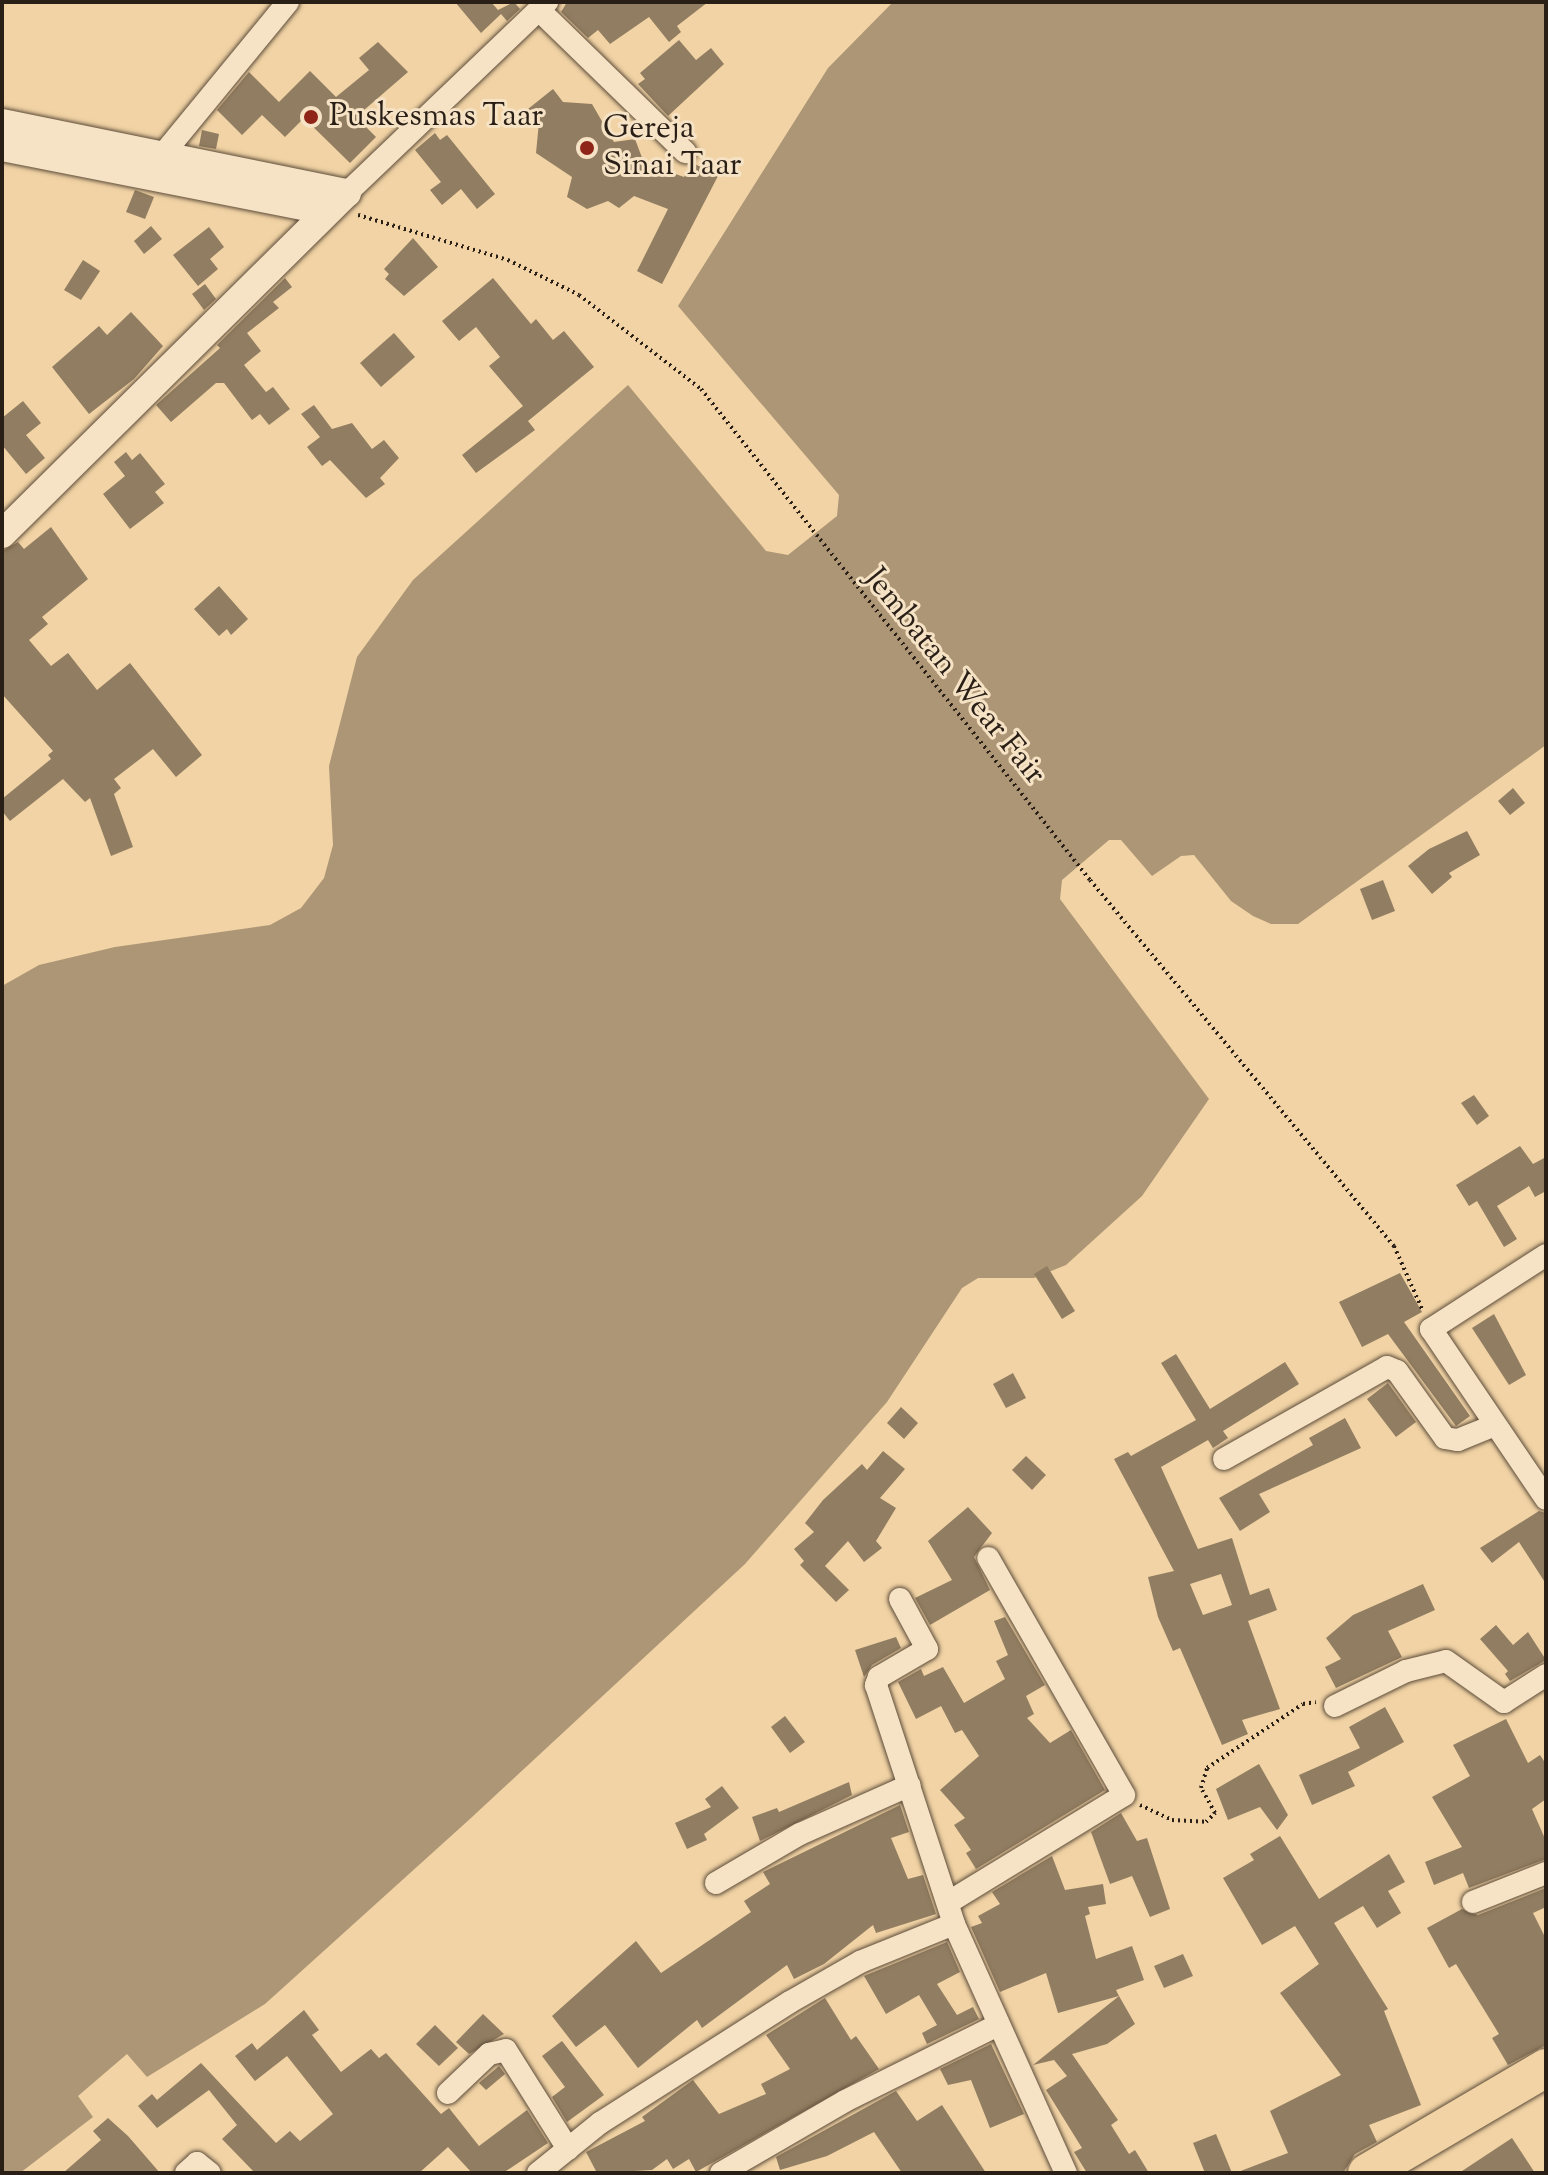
<!DOCTYPE html>
<style>
body{margin:0}
#map{position:relative;width:1548px;height:2175px;overflow:hidden;background:#f1d3a5;font-family:"Sorts Mill Goudy",serif}
div>[style]{position:absolute}
[style*='--x']{left:calc(var(--x)*1px);top:calc(var(--y)*1px);width:calc(var(--w)*1px);rotate:calc(var(--a)*1deg)}
.water>*{inset:0;background:#ad9675}
.building>*{inset:0;background:#917d61}
.path>*{height:4px;margin-top:-2px;transform-origin:0;background:repeating-linear-gradient(90deg,#2a1f17 0 2px,transparent 0 6px)}
.roads{filter:drop-shadow(0 0 2px #5c4c3a) drop-shadow(0 0 2px #5c4c3a)}
.minor>*{height:22px;margin:-11px;padding:0 11px;transform-origin:11px;border-radius:11px;background:#f6e2c4}
.tertiary>*{height:28px;margin:-14px;padding:0 14px;transform-origin:14px;border-radius:14px;background:#f6e2c4}
.trunk>*{height:38px;margin:-19px;padding:0 19px;transform-origin:19px;border-radius:19px;background:#f1d3a5}
.dots>*{width:22px;height:22px;translate:-50% -50%;box-sizing:border-box;border:4px solid #f6e2c4;border-radius:50%}
span{translate:-50% -50%;white-space:nowrap;text-align:center;line-height:1.15;-webkit-text-stroke:6px #f6e2c4;paint-order:stroke}
.poi-label{font-size:32px;color:#2a1f17}
.left{translate:0 -50%;text-align:left}
.street-label{font-size:32px;color:#2a1f17}
.frame{position:absolute;inset:0;border:4px solid #2a1f17;pointer-events:none}
</style>
<div id="map">
<div class="water">
<i style="clip-path:polygon(893px 2px,1546px 2px,1546px 745px,1298px 924px,1271px 924px,1253px 916px,1231px 901px,1194px 855px,1181px 856px,1152px 876px,1121px 840px,1109px 840px,1062px 880px,1060px 899px,1209px 1099px,1142px 1196px,1066px 1265px,1034px 1278px,978px 1278px,962px 1288px,887px 1402px,745px 1564px,471px 1818px,265px 2004px,147px 2077px,127px 2054px,78px 2096px,93px 2117px,20px 2173px,2px 2173px,2px 986px,39px 965px,115px 947px,270px 925px,301px 908px,324px 878px,333px 845px,329px 766px,357px 657px,413px 580px,628px 385px,766px 551px,788px 555px,837px 516px,839px 495px,678px 306px,828px 68px)"></i>
</div>
<div class="building">
<i style="clip-path:polygon(455px 2px,491px 2px,498px 10px,514px 2px,520px 9px,507px 21px,501px 14px,481px 33px)"></i>
<i style="clip-path:polygon(567px 2px,708px 2px,677px 26px,681px 32px,669px 42px,649px 17px,610px 44px,598px 30px,588px 38px,561px 12px)"></i>
<i style="clip-path:polygon(679px 40px,696px 60px,711px 48px,724px 64px,668px 116px,638px 84px,645px 79px,640px 73px)"></i>
<i style="clip-path:polygon(378px 42px,408px 72px,356px 117px,376px 137px,350px 163px,304px 118px,285px 137px,262px 115px,242px 135px,217px 110px,249px 72px,279px 102px,310px 71px,336px 97px,369px 70px,359px 58px)"></i>
<i style="clip-path:polygon(553px 89px,563px 102px,592px 104px,614px 142px,635px 139px,644px 163px,684px 177px,693px 163px,718px 176px,662px 284px,637px 271px,668px 209px,634px 196px,619px 208px,608px 201px,587px 209px,567px 197px,572px 177px,536px 153px,539px 122px,528px 109px)"></i>
<i style="clip-path:polygon(202px 130px,219px 134px,216px 149px,199px 146px)"></i>
<i style="clip-path:polygon(435px 133px,440px 140px,447px 135px,495px 194px,477px 209px,461px 189px,442px 205px,430px 190px,441px 182px,415px 150px)"></i>
<i style="clip-path:polygon(135px 190px,154px 197px,145px 219px,126px 212px)"></i>
<i style="clip-path:polygon(151px 226px,162px 239px,144px 254px,134px 241px)"></i>
<i style="clip-path:polygon(209px 227px,224px 247px,210px 259px,218px 269px,198px 286px,173px 255px)"></i>
<i style="clip-path:polygon(413px 238px,438px 267px,404px 296px,385px 279px,389px 274px,384px 269px)"></i>
<i style="clip-path:polygon(83px 260px,100px 271px,81px 300px,64px 290px)"></i>
<i style="clip-path:polygon(285px 278px,292px 287px,273px 302px,279px 308px,247px 333px,261px 351px,244px 365px,266px 392px,273px 387px,290px 409px,269px 425px,260px 414px,252px 420px,224px 383px,216px 383px,171px 422px,156px 405px,220px 348px,217px 345px)"></i>
<i style="clip-path:polygon(493px 278px,531px 324px,536px 319px,553px 340px,564px 331px,594px 367px,528px 421px,535px 430px,476px 473px,462px 455px,523px 406px,489px 366px,500px 357px,476px 327px,459px 341px,442px 321px)"></i>
<i style="clip-path:polygon(205px 284px,216px 299px,204px 310px,192px 294px)"></i>
<i style="clip-path:polygon(131px 312px,163px 346px,134px 379px,89px 414px,52px 367px,99px 326px,107px 335px)"></i>
<i style="clip-path:polygon(394px 333px,415px 357px,381px 387px,360px 363px)"></i>
<i style="clip-path:polygon(23px 401px,41px 423px,26px 435px,45px 458px,26px 474px,2px 445px,2px 418px)"></i>
<i style="clip-path:polygon(314px 405px,332px 429px,352px 423px,372px 449px,384px 440px,399px 458px,380px 478px,385px 484px,366px 498px,330px 460px,322px 466px,307px 447px,320px 437px,301px 414px)"></i>
<i style="clip-path:polygon(126px 452px,132px 460px,140px 453px,165px 484px,155px 492px,164px 503px,130px 529px,103px 494px,125px 476px,114px 462px)"></i>
<i style="clip-path:polygon(51px 527px,88px 579px,42px 617px,48px 624px,29px 640px,51px 666px,68px 653px,97px 690px,130px 663px,202px 755px,176px 777px,153px 749px,114px 779px,121px 788px,114px 794px,133px 847px,111px 856px,90px 798px,85px 802px,63px 779px,10px 821px,2px 811px,2px 799px,51px 759px,48px 755px,53px 751px,2px 694px,2px 551px,18px 542px,24px 549px)"></i>
<i style="clip-path:polygon(219px 586px,248px 619px,231px 635px,227px 629px,219px 636px,194px 609px)"></i>
<i style="clip-path:polygon(1513px 788px,1525px 803px,1510px 815px,1498px 801px)"></i>
<i style="clip-path:polygon(1467px 831px,1480px 855px,1449px 873px,1452px 877px,1432px 894px,1408px 866px,1429px 849px)"></i>
<i style="clip-path:polygon(1383px 880px,1395px 911px,1372px 920px,1360px 889px)"></i>
<i style="clip-path:polygon(1474px 1095px,1489px 1116px,1477px 1125px,1461px 1103px)"></i>
<i style="clip-path:polygon(1520px 1146px,1533px 1164px,1546px 1157px,1546px 1191px,1535px 1197px,1529px 1186px,1497px 1206px,1517px 1239px,1504px 1247px,1477px 1201px,1469px 1206px,1456px 1185px)"></i>
<i style="clip-path:polygon(1047px 1266px,1075px 1311px,1062px 1319px,1034px 1274px)"></i>
<i style="clip-path:polygon(1400px 1273px,1422px 1312px,1404px 1322px,1470px 1416px,1456px 1426px,1388px 1334px,1362px 1347px,1339px 1302px)"></i>
<i style="clip-path:polygon(1494px 1314px,1526px 1375px,1509px 1385px,1472px 1328px)"></i>
<i style="clip-path:polygon(evenodd,1176px 1354px,1210px 1409px,1285px 1362px,1299px 1384px,1223px 1431px,1228px 1438px,1213px 1448px,1208px 1440px,1161px 1467px,1198px 1549px,1232px 1538px,1250px 1595px,1269px 1588px,1277px 1610px,1248px 1621px,1280px 1709px,1242px 1720px,1248px 1734px,1222px 1745px,1180px 1648px,1173px 1651px,1158px 1617px,1148px 1577px,1174px 1571px,1114px 1459px,1128px 1452px,1131px 1456px,1196px 1420px,1161px 1363px,1176px 1354px,1221px 1574px,1232px 1605px,1203px 1615px,1190px 1584px,1221px 1574px)"></i>
<i style="clip-path:polygon(1013px 1373px,1026px 1398px,1006px 1408px,993px 1384px)"></i>
<i style="clip-path:polygon(1388px 1383px,1416px 1422px,1396px 1437px,1367px 1399px)"></i>
<i style="clip-path:polygon(901px 1407px,918px 1423px,904px 1439px,887px 1423px)"></i>
<i style="clip-path:polygon(1345px 1418px,1361px 1448px,1259px 1494px,1270px 1512px,1240px 1531px,1219px 1498px,1313px 1445px,1309px 1438px)"></i>
<i style="clip-path:polygon(883px 1451px,905px 1469px,880px 1498px,896px 1508px,876px 1541px,882px 1548px,864px 1562px,848px 1541px,825px 1566px,849px 1590px,836px 1602px,800px 1565px,804px 1561px,794px 1549px,814px 1532px,805px 1523px,823px 1500px,862px 1464px,867px 1470px)"></i>
<i style="clip-path:polygon(1026px 1456px,1046px 1475px,1032px 1490px,1012px 1470px)"></i>
<i style="clip-path:polygon(968px 1507px,992px 1533px,974px 1557px,990px 1590px,930px 1625px,915px 1598px,952px 1580px,928px 1541px)"></i>
<i style="clip-path:polygon(1539px 1511px,1546px 1513px,1546px 1584px,1519px 1542px,1492px 1563px,1480px 1548px)"></i>
<i style="clip-path:polygon(1423px 1584px,1435px 1610px,1388px 1631px,1402px 1657px,1336px 1688px,1325px 1667px,1341px 1659px,1326px 1638px,1353px 1615px)"></i>
<i style="clip-path:polygon(1005px 1617px,1045px 1685px,1026px 1696px,1034px 1714px,1027px 1718px,1050px 1743px,1071px 1730px,1105px 1790px,976px 1869px,966px 1853px,971px 1850px,954px 1825px,965px 1818px,940px 1790px,979px 1756px,962px 1730px,955px 1733px,941px 1706px,916px 1719px,898px 1682px,921px 1669px,924px 1676px,943px 1667px,964px 1703px,1005px 1679px,996px 1661px,1008px 1655px,994px 1621px)"></i>
<i style="clip-path:polygon(1496px 1625px,1513px 1645px,1528px 1632px,1546px 1660px,1510px 1681px,1505px 1674px,1508px 1671px,1480px 1639px)"></i>
<i style="clip-path:polygon(896px 1637px,901px 1648px,872px 1665px,864px 1677px,855px 1650px)"></i>
<i style="clip-path:polygon(1385px 1707px,1404px 1742px,1348px 1772px,1355px 1786px,1312px 1805px,1299px 1775px,1360px 1748px,1349px 1727px)"></i>
<i style="clip-path:polygon(785px 1716px,805px 1742px,790px 1753px,771px 1727px)"></i>
<i style="clip-path:polygon(1506px 1719px,1528px 1763px,1540px 1755px,1546px 1764px,1546px 1799px,1532px 1809px,1546px 1841px,1546px 1859px,1469px 1888px,1463px 1873px,1434px 1885px,1425px 1862px,1462px 1847px,1432px 1797px,1470px 1776px,1453px 1745px)"></i>
<i style="clip-path:polygon(1259px 1764px,1288px 1815px,1277px 1830px,1260px 1807px,1228px 1820px,1216px 1789px)"></i>
<i style="clip-path:polygon(849px 1782px,852px 1795px,760px 1841px,752px 1817px,777px 1808px,779px 1812px)"></i>
<i style="clip-path:polygon(722px 1786px,739px 1808px,704px 1834px,707px 1840px,687px 1849px,675px 1823px,711px 1807px,705px 1799px)"></i>
<i style="clip-path:polygon(900px 1805px,909px 1832px,891px 1838px,908px 1879px,923px 1875px,936px 1914px,876px 1933px,873px 1925px,824px 1964px,794px 1979px,787px 1965px,702px 2028px,697px 2020px,638px 2068px,605px 2025px,576px 2047px,552px 2016px,636px 1941px,661px 1973px,751px 1912px,744px 1901px,770px 1884px,763px 1872px)"></i>
<i style="clip-path:polygon(1121px 1813px,1137px 1841px,1147px 1838px,1170px 1909px,1150px 1917px,1132px 1876px,1110px 1884px,1091px 1832px)"></i>
<i style="clip-path:polygon(1280px 1836px,1319px 1899px,1389px 1854px,1405px 1882px,1388px 1891px,1401px 1913px,1377px 1928px,1363px 1906px,1334px 1923px,1388px 2009px,1384px 2011px,1421px 2105px,1369px 2125px,1377px 2142px,1355px 2154px,1343px 2173px,1238px 2172px,1288px 2153px,1270px 2111px,1341px 2075px,1280px 1993px,1319px 1964px,1295px 1926px,1262px 1945px,1223px 1878px,1254px 1860px,1250px 1854px)"></i>
<i style="clip-path:polygon(1052px 1856px,1065px 1890px,1103px 1884px,1106px 1904px,1088px 1907px,1090px 1914px,1085px 1916px,1096px 1959px,1132px 1946px,1144px 1980px,1116px 1990px,1119px 1996px,1058px 2013px,1046px 1973px,1000px 1992px,971px 1927px,982px 1923px,978px 1916px,1000px 1904px,992px 1892px)"></i>
<i style="clip-path:polygon(1546px 1888px,1546px 1907px,1533px 1913px,1546px 1939px,1546px 2045px,1508px 2065px,1492px 2038px,1499px 2034px,1456px 1964px,1449px 1968px,1427px 1928px,1462px 1909px,1478px 1915px)"></i>
<i style="clip-path:polygon(947px 1942px,960px 1972px,937px 1984px,957px 2015px,973px 2007px,979px 2019px,927px 2044px,922px 2033px,937px 2025px,919px 1995px,886px 2014px,864px 1976px)"></i>
<i style="clip-path:polygon(1183px 1954px,1193px 1976px,1164px 1988px,1154px 1966px)"></i>
<i style="clip-path:polygon(1119px 1996px,1135px 2024px,1107px 2044px,1072px 2054px,1118px 2120px,1111px 2125px,1129px 2154px,1135px 2150px,1149px 2173px,1087px 2173px,1074px 2152px,1082px 2148px,1046px 2090px,1067px 2076px,1054px 2060px,1033px 2065px)"></i>
<i style="clip-path:polygon(825px 1998px,851px 2040px,856px 2036px,879px 2069px,696px 2172px,689px 2159px,673px 2169px,667px 2159px,652px 2170px,597px 2173px,586px 2152px,645px 2121px,642px 2117px,693px 2080px,719px 2114px,766px 2094px,761px 2084px,790px 2069px,766px 2035px)"></i>
<i style="clip-path:polygon(304px 2010px,319px 2030px,312px 2035px,341px 2072px,371px 2049px,379px 2058px,386px 2053px,441px 2114px,449px 2108px,479px 2146px,527px 2110px,548px 2143px,503px 2173px,472px 2173px,448px 2147px,419px 2173px,255px 2173px,222px 2139px,237px 2125px,209px 2090px,157px 2128px,138px 2106px,152px 2094px,157px 2100px,201px 2063px,276px 2143px,290px 2131px,300px 2141px,333px 2114px,287px 2056px,255px 2081px,235px 2056px,252px 2043px,257px 2050px)"></i>
<i style="clip-path:polygon(483px 2014px,504px 2034px,469px 2054px,456px 2042px)"></i>
<i style="clip-path:polygon(435px 2025px,458px 2048px,439px 2066px,416px 2044px)"></i>
<i style="clip-path:polygon(562px 2041px,604px 2095px,567px 2122px,552px 2097px,565px 2087px,542px 2056px)"></i>
<i style="clip-path:polygon(991px 2044px,1024px 2114px,990px 2128px,971px 2080px,948px 2085px,940px 2069px)"></i>
<i style="clip-path:polygon(499px 2066px,505px 2074px,486px 2090px,479px 2083px)"></i>
<i style="clip-path:polygon(896px 2091px,917px 2121px,942px 2105px,986px 2173px,902px 2173px,874px 2132px,827px 2156px,780px 2170px,776px 2157px)"></i>
<i style="clip-path:polygon(108px 2118px,128px 2136px,160px 2173px,63px 2173px,101px 2140px,93px 2131px)"></i>
<i style="clip-path:polygon(1216px 2134px,1232px 2173px,1205px 2173px,1193px 2143px)"></i>
<i style="clip-path:polygon(1512px 2138px,1535px 2173px,1459px 2173px)"></i>
</div>
<div class="path">
<i style="--x:358;--y:215;--w:157;--a:16.7"></i>
<i style="--x:508;--y:260;--w:79;--a:26.2"></i>
<i style="--x:579;--y:295;--w:154;--a:37.6"></i>
<i style="--x:701;--y:389;--w:626;--a:51.61"></i>
<i style="--x:1090;--y:880;--w:476;--a:50.3"></i>
<i style="--x:1394;--y:1246;--w:71;--a:66"></i>
<i style="--x:1140;--y:1805;--w:35;--a:25"></i>
<i style="--x:1172;--y:1820;--w:34;--a:3"></i>
<i style="--x:1206;--y:1822;--w:13;--a:-45"></i>
<i style="--x:1215;--y:1813;--w:29;--a:-119"></i>
<i style="--x:1201;--y:1788;--w:21;--a:-73"></i>
<i style="--x:1207;--y:1768;--w:115;--a:-33.7"></i>
<i style="--x:1303;--y:1704;--w:13;--a:-9"></i>
</div>
<div class="roads">
<div class="minor">
<i style="--x:539;--y:10;--w:204;--a:44.2"></i>
<i style="--x:164;--y:153;--w:195;--a:-50.6"></i>
<i style="--x:347;--y:193;--w:277;--a:-43.7"></i>
<i style="--x:1546;--y:1255;--w:137;--a:147.2"></i>
<i style="--x:1431;--y:1329;--w:205;--a:55.9"></i>
<i style="--x:1224;--y:1459;--w:187;--a:-29.4"></i>
<i style="--x:1387;--y:1367;--w:11;--a:22"></i>
<i style="--x:1397;--y:1371;--w:82;--a:54.4"></i>
<i style="--x:1445;--y:1438;--w:13;--a:9"></i>
<i style="--x:1458;--y:1440;--w:37;--a:-22"></i>
<i style="--x:900;--y:1599;--w:57;--a:61.6"></i>
<i style="--x:927;--y:1649;--w:56;--a:149.7"></i>
<i style="--x:879;--y:1677;--w:9;--a:111"></i>
<i style="--x:876;--y:1685;--w:251;--a:71.9"></i>
<i style="--x:954;--y:1924;--w:273;--a:65.8"></i>
<i style="--x:1335;--y:1706;--w:79;--a:-26.2"></i>
<i style="--x:1406;--y:1671;--w:41;--a:-14"></i>
<i style="--x:1446;--y:1661;--w:71;--a:35.3"></i>
<i style="--x:1504;--y:1702;--w:50;--a:-32.7"></i>
<i style="--x:716;--y:1883;--w:97;--a:-30.3"></i>
<i style="--x:800;--y:1834;--w:120;--a:-24"></i>
<i style="--x:949;--y:1902;--w:205;--a:-31.4"></i>
<i style="--x:1124;--y:1795;--w:273;--a:-119.8"></i>
<i style="--x:1473;--y:1902;--w:79;--a:-21.7"></i>
<i style="--x:448;--y:2093;--w:57;--a:-43.6"></i>
<i style="--x:489;--y:2054;--w:17;--a:-13"></i>
<i style="--x:506;--y:2050;--w:117;--a:57.9"></i>
<i style="--x:186;--y:2173;--w:15;--a:-42"></i>
<i style="--x:197;--y:2163;--w:16;--a:38"></i>
<i style="--x:538;--y:2173;--w:80;--a:-38.9"></i>
<i style="--x:600;--y:2123;--w:225;--a:-32.5"></i>
<i style="--x:790;--y:2002;--w:81;--a:-29.7"></i>
<i style="--x:860;--y:1962;--w:101;--a:-22"></i>
<i style="--x:721;--y:2173;--w:143;--a:-30.1"></i>
<i style="--x:845;--y:2101;--w:171;--a:-26.4"></i>
</div>
<div class="tertiary">
<i style="--x:2;--y:123;--w:352;--a:11.5"></i>
<i style="--x:2;--y:147;--w:332;--a:11.1"></i>
<i style="--x:2;--y:534;--w:485;--a:-44.7"></i>
</div>
<div class="trunk">
<i style="--x:1367;--y:2173;--w:208;--a:-30.4"></i>
</div>
</div>
<div class="dots">
<i style="left:311px;top:117px;background:#8f2418"></i>
<i style="left:587px;top:148px;background:#8f2418"></i>
</div>
<div class="poi-label">
<span class="left" style="left:329px;top:117px">Puskesmas Taar</span>
<span class="left" style="left:603px;top:148px">Gereja<br>Sinai Taar</span>
</div>
<div class="street-label">
<span style="left:954px;top:677px;rotate:51deg">Jembatan Wear Fair</span>
</div>
<div class="frame"></div>
</div>
